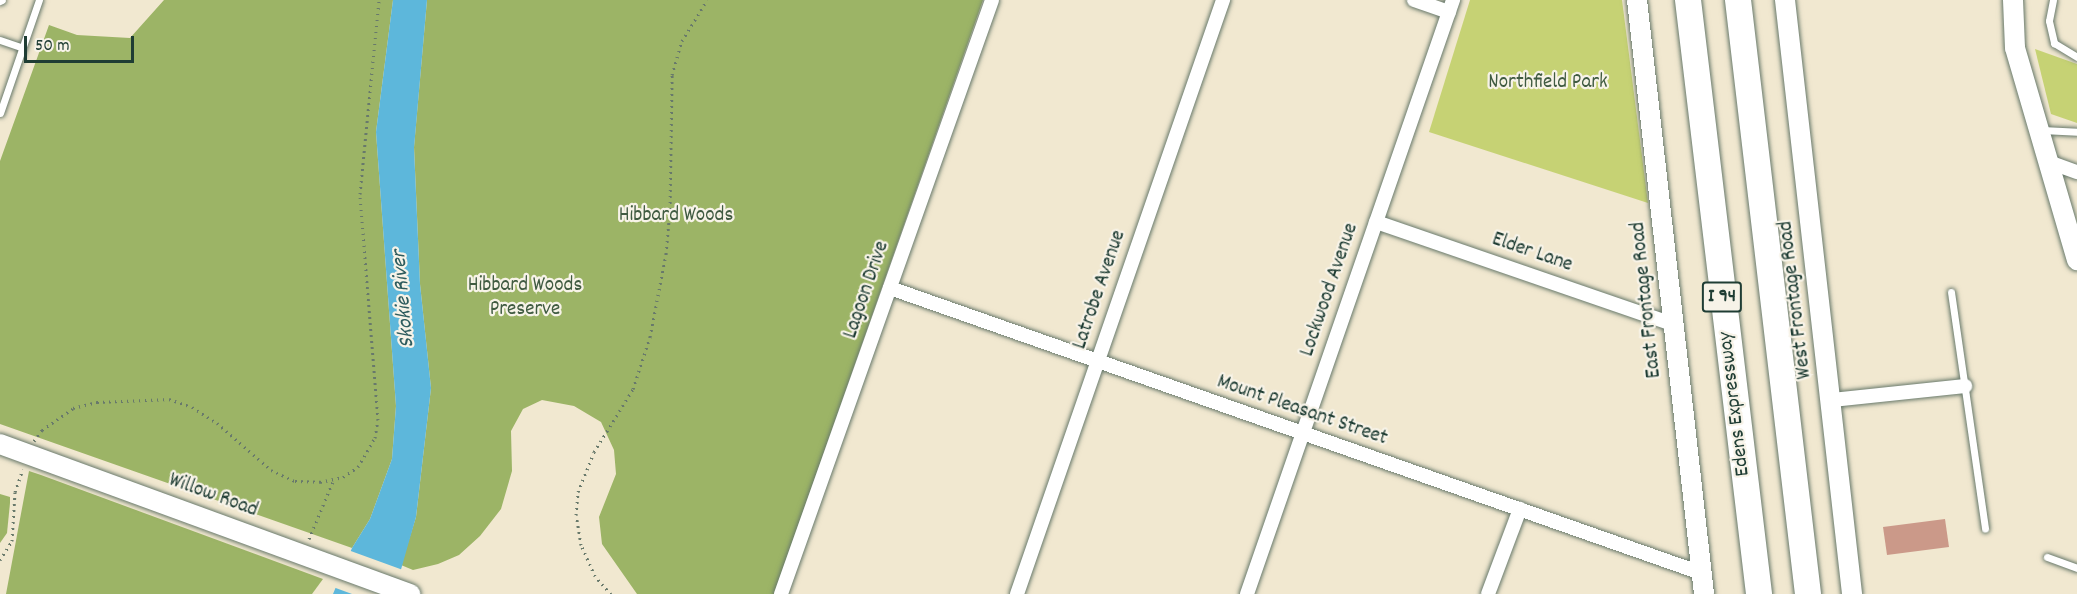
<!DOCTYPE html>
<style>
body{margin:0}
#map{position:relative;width:2077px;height:594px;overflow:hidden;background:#f1e8d0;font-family:Dekko,sans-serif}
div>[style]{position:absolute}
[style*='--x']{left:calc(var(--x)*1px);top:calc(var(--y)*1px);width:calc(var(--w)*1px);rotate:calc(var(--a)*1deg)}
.green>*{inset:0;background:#c6d274}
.forest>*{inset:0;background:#9cb466}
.water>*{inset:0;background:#5db7db}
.pier>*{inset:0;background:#f1e8d0}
.building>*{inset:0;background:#cb9989}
.path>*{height:3px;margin-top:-1.5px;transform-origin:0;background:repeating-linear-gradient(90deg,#68796b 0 1.5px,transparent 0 6px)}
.roads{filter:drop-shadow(0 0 2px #68796b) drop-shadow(0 0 2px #68796b)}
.lane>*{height:7px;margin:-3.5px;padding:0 3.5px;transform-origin:3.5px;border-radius:3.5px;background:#fff}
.street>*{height:14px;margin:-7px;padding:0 7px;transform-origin:7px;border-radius:7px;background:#fff}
.secondary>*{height:20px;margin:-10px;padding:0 10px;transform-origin:10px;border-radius:10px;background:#fff}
.highway>*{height:26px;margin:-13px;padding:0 13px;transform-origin:13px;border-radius:13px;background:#fff}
span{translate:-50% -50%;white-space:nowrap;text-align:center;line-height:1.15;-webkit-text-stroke:4.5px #f7f3e8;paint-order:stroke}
.shield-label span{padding:2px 4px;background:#f7f3e8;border:2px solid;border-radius:4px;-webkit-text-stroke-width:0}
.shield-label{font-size:20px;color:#1f3d34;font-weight:700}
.park-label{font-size:21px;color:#405b41}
.street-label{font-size:21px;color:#1f3d34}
.water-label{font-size:22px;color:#2e5c5e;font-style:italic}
.scale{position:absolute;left:24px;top:36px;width:110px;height:27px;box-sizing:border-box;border:3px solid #1f3d34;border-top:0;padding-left:8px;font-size:18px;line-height:21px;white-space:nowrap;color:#1f3d34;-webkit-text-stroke:4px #f7f3e8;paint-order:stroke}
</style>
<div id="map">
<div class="green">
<i style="clip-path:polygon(1470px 0,1622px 0,1648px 203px,1429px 132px)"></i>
<i style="clip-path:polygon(2035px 49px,2077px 64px,2077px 123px,2051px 114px)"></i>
</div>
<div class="forest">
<i style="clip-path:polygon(164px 0,393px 0,376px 132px,396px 406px,392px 459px,370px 519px,352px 548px,0 424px,0 161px,49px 25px,77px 35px,130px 38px)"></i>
<i style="clip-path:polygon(427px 0,983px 0,774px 594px,637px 594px,602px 544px,599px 517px,616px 474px,614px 450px,601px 422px,574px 406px,542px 400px,523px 409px,511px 431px,512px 471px,501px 509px,480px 536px,459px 555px,438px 564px,413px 570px,401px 565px,416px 517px,431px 388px,420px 284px,414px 147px)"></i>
<i style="clip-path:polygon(29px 471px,41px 475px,323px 579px,312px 594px,6px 594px)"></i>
<i style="clip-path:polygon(0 494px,10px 497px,10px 503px,7px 533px,0 543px)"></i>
</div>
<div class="water">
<i style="clip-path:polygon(393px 0,427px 0,414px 148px,420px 284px,431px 388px,416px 517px,394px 594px,333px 594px,352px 548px,370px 519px,392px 459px,396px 406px,376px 132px)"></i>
</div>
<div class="pier">
<i style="clip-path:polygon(348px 550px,403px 570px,397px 594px,352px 594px,333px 587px)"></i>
</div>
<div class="building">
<i style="clip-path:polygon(1945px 519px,1949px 547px,1887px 555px,1883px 527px)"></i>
</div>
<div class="path">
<i style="--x:34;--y:441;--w:14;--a:-54"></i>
<i style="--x:42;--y:430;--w:38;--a:-35"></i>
<i style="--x:73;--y:408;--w:25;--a:-14"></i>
<i style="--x:97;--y:402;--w:72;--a:-2.4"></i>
<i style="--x:169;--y:399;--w:24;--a:19"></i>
<i style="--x:192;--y:407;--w:30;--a:33"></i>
<i style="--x:217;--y:423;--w:72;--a:41"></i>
<i style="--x:271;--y:470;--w:26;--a:25"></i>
<i style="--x:295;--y:481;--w:25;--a:2"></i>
<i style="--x:320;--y:482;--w:24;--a:-12"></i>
<i style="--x:343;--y:477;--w:18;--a:-34"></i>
<i style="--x:358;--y:467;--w:34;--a:-60"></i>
<i style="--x:375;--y:438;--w:18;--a:-81"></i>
<i style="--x:378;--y:420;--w:227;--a:-94.6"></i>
<i style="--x:360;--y:194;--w:195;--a:-84.4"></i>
<i style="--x:309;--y:539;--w:65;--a:-67.4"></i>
<i style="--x:0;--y:560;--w:22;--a:-58"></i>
<i style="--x:12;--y:541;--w:49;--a:-86.5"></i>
<i style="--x:15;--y:492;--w:24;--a:-71"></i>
<i style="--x:611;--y:594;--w:24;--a:-132"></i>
<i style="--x:595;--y:576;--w:34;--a:-114"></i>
<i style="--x:581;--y:545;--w:30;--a:-99"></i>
<i style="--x:576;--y:515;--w:23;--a:-85"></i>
<i style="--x:578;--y:492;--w:43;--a:-68.2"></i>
<i style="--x:594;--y:452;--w:74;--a:-58.2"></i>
<i style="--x:633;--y:389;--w:55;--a:-71.9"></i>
<i style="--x:650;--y:337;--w:85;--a:-79.1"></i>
<i style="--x:666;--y:254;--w:45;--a:-84.9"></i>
<i style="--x:670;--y:209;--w:134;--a:-89.1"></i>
<i style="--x:672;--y:75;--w:35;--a:-74"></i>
<i style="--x:682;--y:41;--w:48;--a:-58.6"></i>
</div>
<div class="roads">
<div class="lane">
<i style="--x:2053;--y:0;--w:21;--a:101"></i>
<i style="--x:2049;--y:21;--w:23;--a:77"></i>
<i style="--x:2054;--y:43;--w:27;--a:31"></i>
<i style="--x:0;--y:1;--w:2;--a:-27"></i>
<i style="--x:0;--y:40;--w:24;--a:19"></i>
<i style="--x:0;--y:113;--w:120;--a:-71"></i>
<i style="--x:2042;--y:130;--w:35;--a:3"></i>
<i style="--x:1951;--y:292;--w:239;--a:81.8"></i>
<i style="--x:2047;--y:557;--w:32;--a:20"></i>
</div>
<div class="street">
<i style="--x:1414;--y:0;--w:37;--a:19"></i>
<i style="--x:2049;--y:162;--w:30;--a:20"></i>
<i style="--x:1376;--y:222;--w:316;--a:19"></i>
<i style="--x:890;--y:288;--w:860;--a:19.36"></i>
<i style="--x:1832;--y:400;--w:134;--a:-6"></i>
<i style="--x:781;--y:594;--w:630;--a:-70.44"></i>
<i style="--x:1017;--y:594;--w:629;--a:-70.87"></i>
<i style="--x:1247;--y:594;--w:629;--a:-70.87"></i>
<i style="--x:1488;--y:594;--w:91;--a:-69.4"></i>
</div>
<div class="secondary">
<i style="--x:1637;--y:0;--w:598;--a:83.56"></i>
<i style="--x:1785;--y:0;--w:598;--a:83.56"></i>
<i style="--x:2013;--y:0;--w:48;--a:87.6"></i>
<i style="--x:2015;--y:48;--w:221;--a:73.7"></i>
<i style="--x:0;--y:444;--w:437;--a:20.1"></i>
</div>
<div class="highway">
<i style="--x:1688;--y:0;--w:598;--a:83.18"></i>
<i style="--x:1738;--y:0;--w:598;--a:83.28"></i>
</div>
</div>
<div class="shield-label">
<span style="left:1722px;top:297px">I 94</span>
</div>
<div class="park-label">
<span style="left:1548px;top:83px">Northfield Park</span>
<span style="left:676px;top:216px">Hibbard Woods</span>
<span style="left:525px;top:298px">Hibbard Woods<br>Preserve</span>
</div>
<div class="street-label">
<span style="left:1532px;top:253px;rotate:19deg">Elder Lane</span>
<span style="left:867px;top:290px;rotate:-71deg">Lagoon Drive</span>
<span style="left:1100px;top:290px;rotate:-71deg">Latrobe Avenue</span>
<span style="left:1330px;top:290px;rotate:-71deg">Lockwood Avenue</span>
<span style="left:1647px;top:300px;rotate:-96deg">East Frontage Road</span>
<span style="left:1796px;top:300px;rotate:-97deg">West Frontage Road</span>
<span style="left:1735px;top:404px;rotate:-97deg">Edens Expressway</span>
<span style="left:1302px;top:411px;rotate:19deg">Mount Pleasant Street</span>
<span style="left:213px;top:496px;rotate:20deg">Willow Road</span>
</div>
<div class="water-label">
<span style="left:404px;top:299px;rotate:-95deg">Skokie River</span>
</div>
<div class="scale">50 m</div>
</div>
